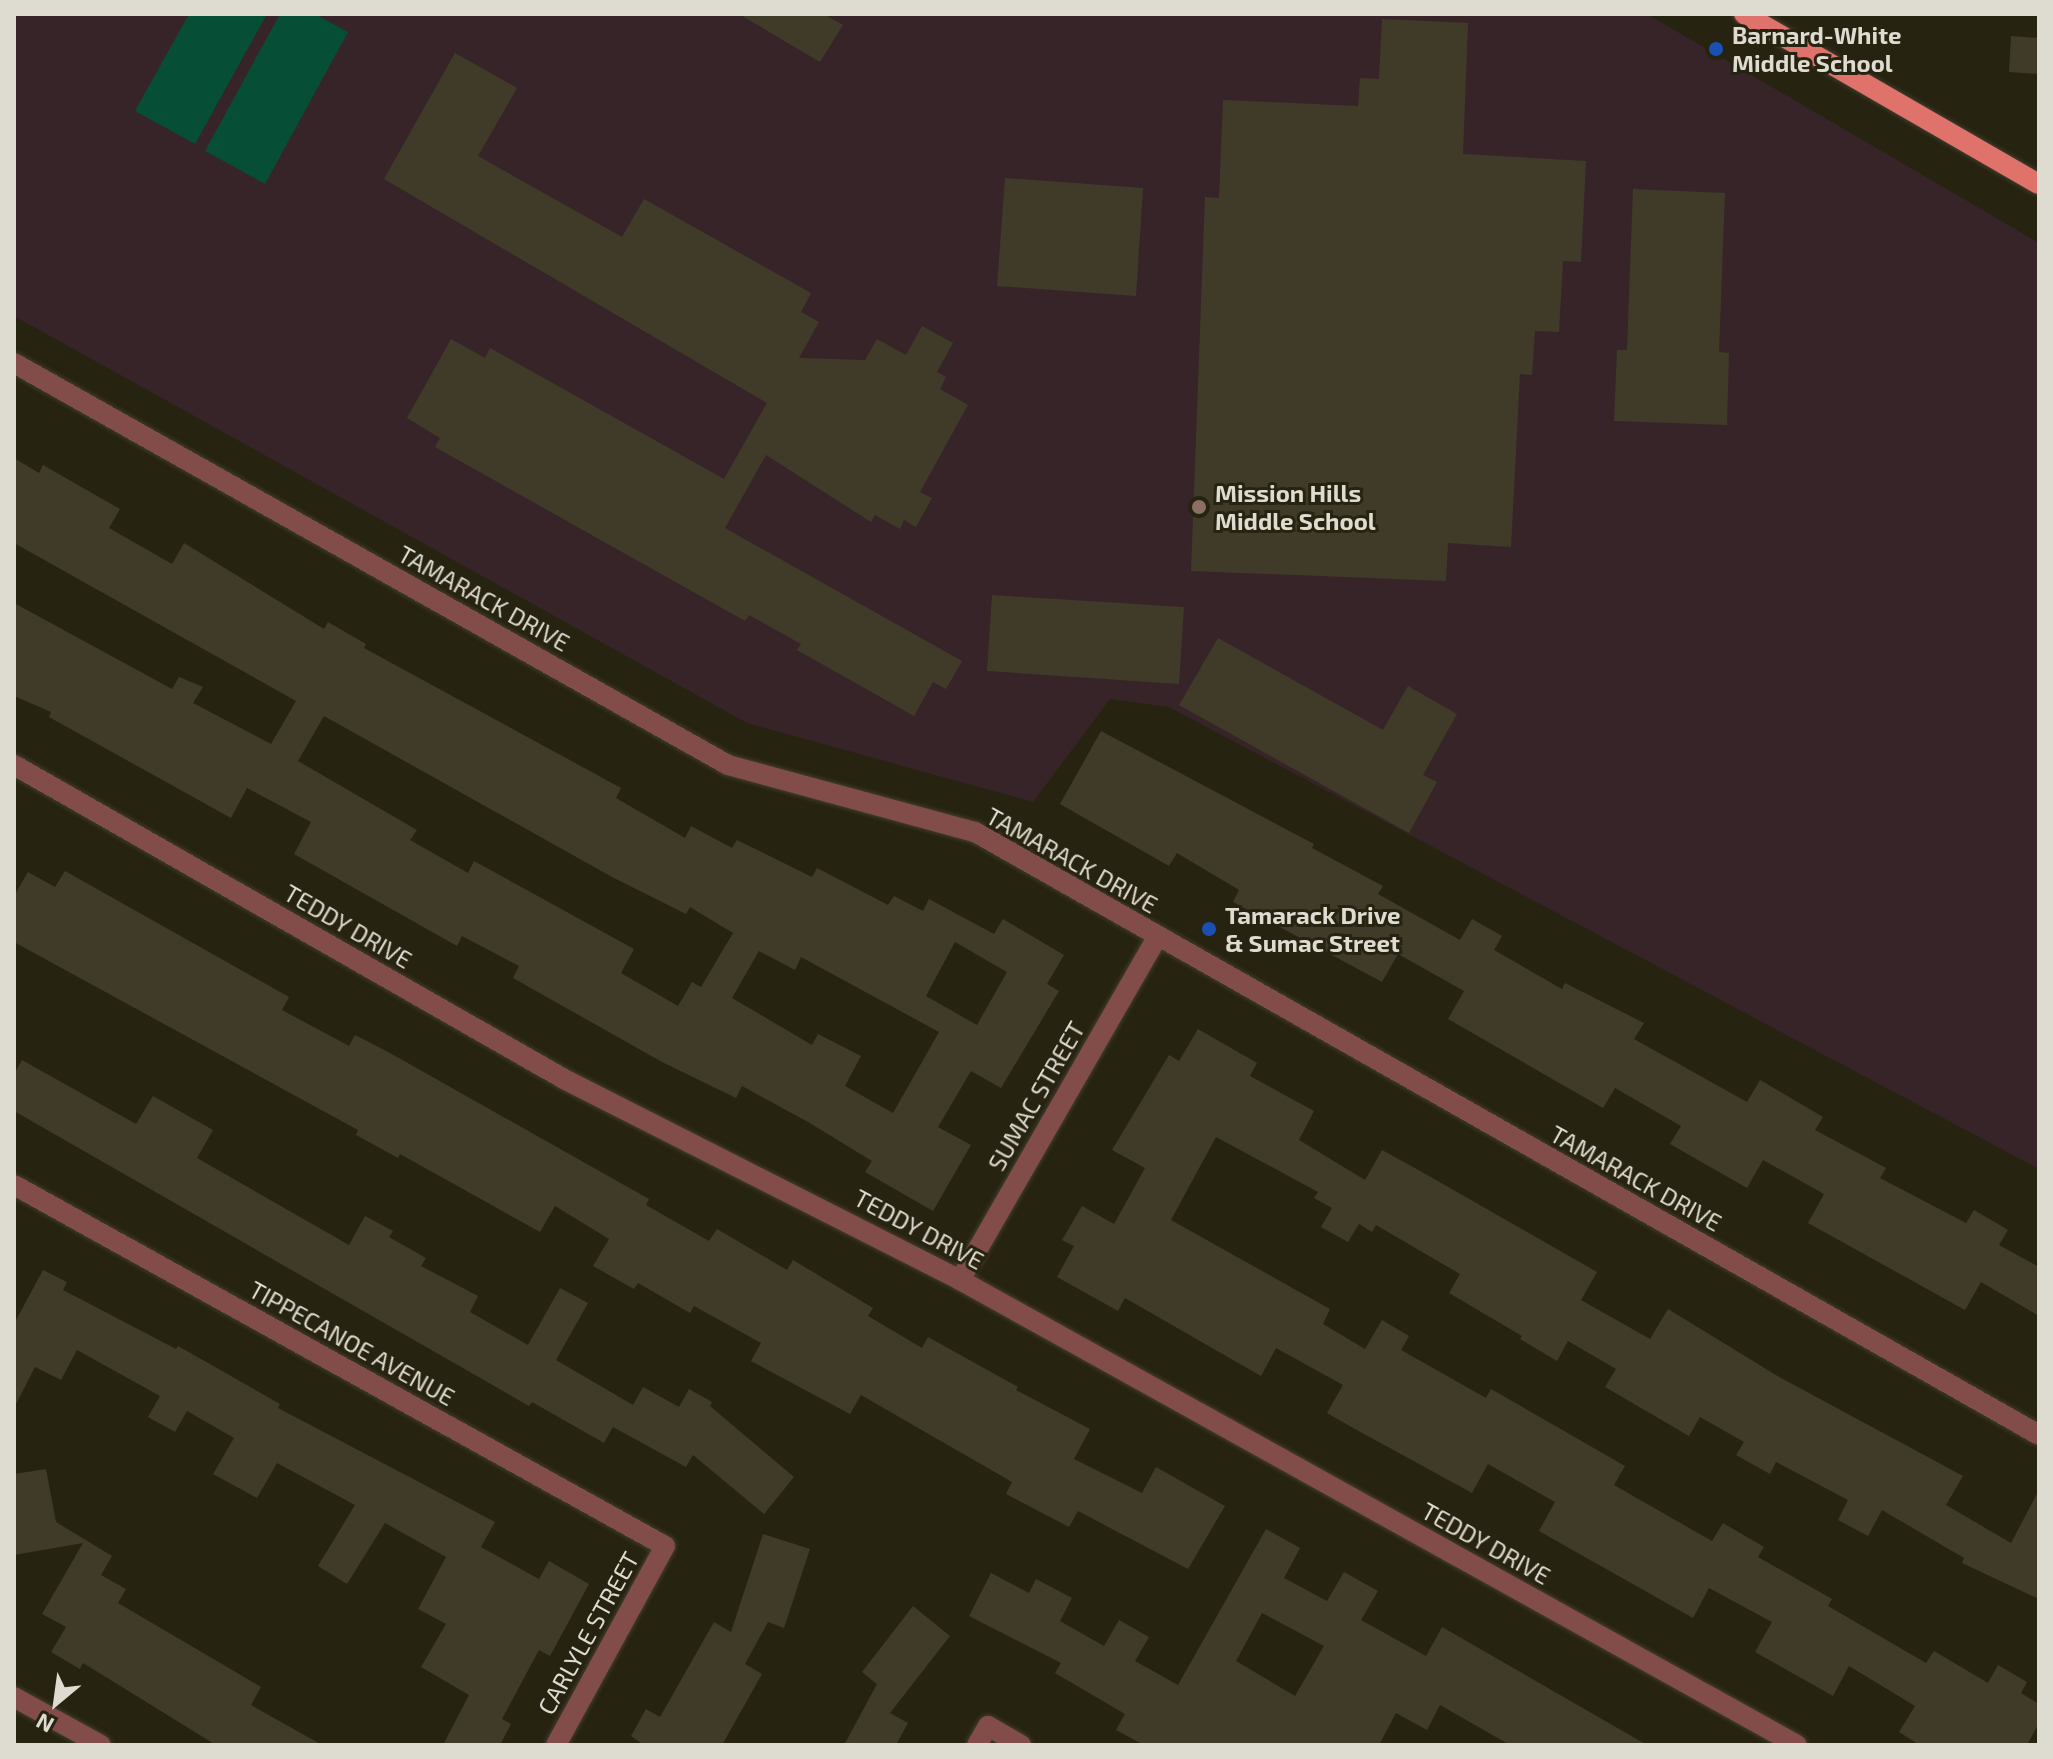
<!DOCTYPE html>
<style>
body{margin:0}
#map{position:relative;width:2053px;height:1759px;overflow:hidden;background:#272311;font-family:"Exo 2",sans-serif}
div>[style]{position:absolute}
[style*='--x']{left:calc(var(--x)*1px);top:calc(var(--y)*1px);width:calc(var(--w)*1px);rotate:calc(var(--a)*1deg)}
.education>*{inset:0;background:#372429}
.green>*{inset:0;background:#074e36}
.building>*{inset:0;background:#403b29}
.roads{filter:drop-shadow(0 0 2px #413d2c) drop-shadow(0 0 2px #413d2c)}
.minor>*{height:20px;margin:-10px;padding:0 10px;transform-origin:10px;border-radius:10px;background:#824c48}
.major>*{height:20px;margin:-10px;padding:0 10px;transform-origin:10px;border-radius:10px;background:#e0726c}
.dots>*{width:22px;height:22px;translate:-50% -50%;box-sizing:border-box;border:4px solid #272311;border-radius:50%}
span{translate:-50% -50%;white-space:nowrap;text-align:center;line-height:1.15;-webkit-text-stroke:6px #272311;paint-order:stroke}
.poi-label{font-size:24px;color:#dedbd0;font-weight:700}
.left{translate:0 -50%;text-align:left}
.street-label{font-size:24px;color:#dedbd0}
.frame{position:absolute;inset:0;border:16px solid #dedbd0;pointer-events:none}
.north{position:absolute;left:16px;top:1663px;width:80px;height:80px;-webkit-text-stroke:6px #272311;paint-order:stroke;rotate:209deg;font-size:22px;font-weight:700;line-height:32px;text-align:center;color:#dedbd0}
.north::after{content:'';display:block;margin:auto;width:28px;height:36px;background:#dedbd0;clip-path:polygon(50% 0,100% 100%,50% 72%,0 100%)}
</style>
<div id="map">
<div class="education">
<i style="clip-path:polygon(14px 14px,1647px 14px,2039px 243px,2039px 1169px,1169px 707px,1110px 699px,1033px 802px,747px 723px,14px 316px)"></i>
</div>
<div class="green">
<i style="clip-path:polygon(189px 14px,267px 14px,195px 144px,135px 111px)"></i>
<i style="clip-path:polygon(280px 14px,315px 14px,348px 32px,265px 184px,205px 151px)"></i>
</div>
<div class="building">
<i style="clip-path:polygon(739px 14px,824px 14px,843px 25px,820px 62px)"></i>
<i style="clip-path:polygon(1382px 19px,1468px 23px,1463px 154px,1586px 161px,1581px 262px,1563px 261px,1559px 332px,1535px 331px,1532px 375px,1520px 374px,1511px 547px,1448px 543px,1446px 581px,1191px 571px,1205px 197px,1219px 198px,1223px 100px,1358px 106px,1360px 78px,1379px 79px)"></i>
<i style="clip-path:polygon(2011px 36px,2039px 38px,2039px 74px,2009px 72px)"></i>
<i style="clip-path:polygon(455px 53px,517px 88px,478px 156px,622px 237px,644px 199px,811px 293px,801px 312px,819px 322px,799px 358px,865px 360px,877px 339px,906px 355px,922px 326px,953px 343px,937px 372px,946px 377px,940px 389px,968px 405px,920px 492px,932px 498px,916px 527px,904px 520px,900px 529px,875px 515px,871px 522px,766px 455px,725px 528px,962px 661px,946px 689px,933px 682px,914px 716px,797px 650px,801px 644px,749px 615px,745px 621px,435px 447px,440px 438px,407px 418px,451px 339px,485px 358px,490px 348px,724px 479px,767px 403px,384px 179px)"></i>
<i style="clip-path:polygon(1005px 178px,1143px 188px,1136px 296px,997px 286px)"></i>
<i style="clip-path:polygon(1633px 189px,1725px 193px,1719px 352px,1729px 353px,1727px 425px,1614px 421px,1617px 350px,1627px 350px)"></i>
<i style="clip-path:polygon(evenodd,14px 458px,39px 473px,43px 465px,120px 509px,109px 528px,172px 564px,184px 543px,324px 629px,328px 622px,366px 644px,364px 648px,621px 788px,616px 798px,685px 838px,691px 826px,732px 848px,737px 840px,812px 877px,817px 868px,888px 905px,894px 896px,923px 911px,929px 899px,994px 934px,1003px 919px,1064px 955px,1047px 984px,1059px 991px,1001px 1088px,971px 1071px,938px 1127px,971px 1145px,933px 1211px,865px 1172px,872px 1161px,808px 1122px,742px 1086px,736px 1098px,662px 1062px,513px 978px,519px 966px,462px 936px,457px 946px,294px 854px,311px 822px,247px 788px,231px 818px,49px 717px,51px 712px,14px 696px,14px 603px,172px 689px,179px 677px,203px 687px,193px 703px,271px 744px,296px 701px,14px 543px,14px 458px,324px 716px,612px 877px,686px 914px,690px 907px,733px 933px,701px 987px,692px 982px,678px 1006px,621px 973px,634px 949px,474px 861px,468px 873px,410px 840px,417px 830px,298px 761px,324px 716px,14px 458px,955px 942px,1007px 972px,977px 1025px,926px 996px,955px 942px,14px 458px,759px 951px,795px 970px,801px 957px,939px 1032px,893px 1113px,845px 1086px,861px 1056px,818px 1034px,812px 1045px,732px 998px,759px 951px)"></i>
<i style="clip-path:polygon(992px 595px,1184px 607px,1179px 684px,987px 671px)"></i>
<i style="clip-path:polygon(1218px 638px,1383px 730px,1408px 686px,1457px 714px,1423px 775px,1437px 782px,1409px 833px,1179px 705px)"></i>
<i style="clip-path:polygon(1101px 731px,1314px 844px,1312px 848px,1383px 886px,1378px 894px,1460px 940px,1472px 919px,1502px 936px,1494px 950px,1562px 989px,1565px 983px,1644px 1023px,1634px 1039px,1747px 1102px,1760px 1080px,1823px 1117px,1815px 1130px,1886px 1168px,1880px 1178px,1966px 1223px,1974px 1210px,2008px 1230px,1999px 1245px,2039px 1267px,2039px 1316px,1981px 1282px,1965px 1310px,1808px 1223px,1824px 1194px,1763px 1160px,1747px 1188px,1670px 1144px,1681px 1126px,1615px 1088px,1603px 1108px,1448px 1019px,1464px 991px,1398px 954px,1382px 982px,1233px 902px,1239px 890px,1177px 853px,1169px 866px,1060px 804px)"></i>
<i style="clip-path:polygon(65px 871px,289px 997px,282px 1010px,349px 1046px,355px 1035px,390px 1053px,649px 1199px,646px 1205px,709px 1241px,717px 1229px,787px 1270px,793px 1260px,873px 1308px,868px 1316px,922px 1348px,928px 1337px,1018px 1387px,1016px 1390px,1090px 1429px,1074px 1459px,1142px 1493px,1156px 1467px,1225px 1506px,1188px 1569px,1078px 1511px,1069px 1527px,1006px 1494px,1012px 1482px,861px 1395px,850px 1414px,751px 1361px,761px 1343px,694px 1306px,690px 1313px,638px 1283px,634px 1289px,593px 1266px,609px 1239px,555px 1206px,540px 1232px,400px 1154px,398px 1158px,356px 1135px,358px 1130px,14px 942px,14px 896px,28px 872px,55px 887px)"></i>
<i style="clip-path:polygon(1198px 1029px,1257px 1063px,1250px 1076px,1314px 1111px,1299px 1140px,1365px 1180px,1382px 1150px,1422px 1172px,1597px 1272px,1581px 1300px,1650px 1339px,1668px 1309px,1781px 1378px,1963px 1476px,1946px 1505px,2011px 1543px,2039px 1490px,2039px 1599px,1962px 1563px,1964px 1558px,1882px 1510px,1868px 1536px,1838px 1520px,1848px 1500px,1776px 1462px,1770px 1474px,1736px 1455px,1744px 1442px,1700px 1417px,1689px 1436px,1605px 1387px,1616px 1369px,1568px 1341px,1557px 1361px,1520px 1339px,1522px 1336px,1449px 1293px,1460px 1274px,1376px 1225px,1372px 1232px,1359px 1224px,1348px 1242px,1321px 1227px,1332px 1208px,1314px 1198px,1318px 1192px,1216px 1137px,1171px 1220px,1330px 1309px,1323px 1324px,1365px 1349px,1382px 1320px,1409px 1336px,1401px 1350px,1486px 1398px,1491px 1389px,1625px 1466px,1614px 1485px,1712px 1541px,1723px 1523px,1764px 1547px,1758px 1557px,1832px 1599px,1828px 1606px,1926px 1663px,1934px 1651px,1988px 1683px,1998px 1665px,2027px 1682px,2021px 1693px,2039px 1704px,2039px 1723px,2027px 1745px,1920px 1745px,1899px 1732px,1915px 1706px,1849px 1666px,1833px 1696px,1755px 1652px,1772px 1622px,1709px 1588px,1693px 1618px,1576px 1552px,1539px 1531px,1555px 1502px,1488px 1464px,1472px 1493px,1355px 1429px,1327px 1413px,1343px 1385px,1276px 1348px,1261px 1376px,1125px 1298px,1118px 1311px,1057px 1277px,1074px 1246px,1062px 1240px,1082px 1206px,1114px 1224px,1145px 1168px,1112px 1150px,1169px 1055px,1179px 1061px)"></i>
<i style="clip-path:polygon(22px 1060px,136px 1124px,153px 1096px,213px 1130px,197px 1158px,349px 1245px,365px 1216px,393px 1231px,389px 1237px,426px 1258px,421px 1266px,478px 1296px,470px 1312px,528px 1345px,560px 1288px,588px 1303px,556px 1360px,633px 1405px,643px 1387px,679px 1407px,689px 1389px,712px 1402px,710px 1406px,794px 1477px,764px 1514px,693px 1455px,686px 1467px,613px 1427px,604px 1443px,532px 1402px,529px 1406px,14px 1111px,14px 1074px)"></i>
<i style="clip-path:polygon(43px 1270px,67px 1282px,63px 1290px,176px 1349px,178px 1346px,280px 1404px,278px 1408px,495px 1522px,481px 1547px,539px 1579px,549px 1561px,589px 1584px,550px 1656px,539px 1650px,502px 1719px,511px 1724px,500px 1745px,443px 1745px,469px 1695px,421px 1667px,446px 1624px,418px 1609px,446px 1557px,385px 1523px,347px 1584px,318px 1566px,355px 1505px,277px 1463px,257px 1498px,213px 1474px,234px 1438px,187px 1411px,175px 1432px,148px 1417px,160px 1396px,77px 1350px,61px 1380px,35px 1367px,14px 1408px,14px 1324px)"></i>
<i style="clip-path:polygon(46px 1469px,56px 1522px,112px 1556px,101px 1575px,126px 1589px,118px 1603px,261px 1687px,251px 1705px,322px 1745px,216px 1745px,83px 1663px,80px 1669px,51px 1652px,66px 1627px,42px 1614px,83px 1543px,14px 1555px,14px 1474px)"></i>
<i style="clip-path:polygon(evenodd,1266px 1529px,1300px 1548px,1284px 1578px,1327px 1601px,1344px 1572px,1378px 1591px,1361px 1620px,1426px 1656px,1442px 1627px,1647px 1745px,1510px 1745px,1440px 1705px,1427px 1730px,1396px 1713px,1379px 1745px,1144px 1745px,1116px 1730px,1125px 1714px,1055px 1673px,1061px 1663px,969px 1616px,991px 1573px,1029px 1593px,1036px 1579px,1072px 1598px,1060px 1621px,1104px 1646px,1119px 1620px,1149px 1637px,1135px 1661px,1178px 1685px,1266px 1529px,1262px 1613px,1324px 1646px,1295px 1696px,1236px 1661px,1262px 1613px)"></i>
<i style="clip-path:polygon(763px 1534px,810px 1549px,784px 1628px,768px 1622px,745px 1664px,762px 1674px,722px 1745px,644px 1745px,631px 1736px,646px 1709px,660px 1717px,714px 1622px,731px 1632px)"></i>
<i style="clip-path:polygon(913px 1606px,950px 1636px,890px 1713px,908px 1723px,896px 1745px,844px 1745px,877px 1684px,862px 1672px)"></i>
</div>
<div class="roads">
<div class="minor">
<i style="--x:14;--y:363;--w:819;--a:29.38"></i>
<i style="--x:728;--y:765;--w:256;--a:15.2"></i>
<i style="--x:975;--y:832;--w:1223;--a:29.54"></i>
<i style="--x:14;--y:765;--w:633;--a:29.72"></i>
<i style="--x:564;--y:1079;--w:444;--a:26.9"></i>
<i style="--x:960;--y:1280;--w:957;--a:29.05"></i>
<i style="--x:14;--y:1185;--w:744;--a:29.01"></i>
<i style="--x:665;--y:1546;--w:227;--a:118.7"></i>
<i style="--x:960;--y:1280;--w:395;--a:-60.1"></i>
<i style="--x:14;--y:1697;--w:99;--a:28.9"></i>
<i style="--x:977;--y:1745;--w:22;--a:-60"></i>
<i style="--x:988;--y:1726;--w:38;--a:30"></i>
</div>
<div class="major">
<i style="--x:1744;--y:14;--w:340;--a:30"></i>
</div>
</div>
<div class="dots">
<i style="left:1716px;top:49px;background:#1a4fb4"></i>
<i style="left:1199px;top:507px;background:#8d6e63"></i>
<i style="left:1209px;top:929px;background:#1a4fb4"></i>
</div>
<div class="poi-label">
<span class="left" style="left:1732px;top:49px">Barnard-White<br>Middle School</span>
<span class="left" style="left:1215px;top:507px">Mission Hills<br>Middle School</span>
<span class="left" style="left:1225px;top:929px">Tamarack Drive<br>&amp; Sumac Street</span>
</div>
<div class="street-label">
<span style="left:484px;top:598px;rotate:29deg">TAMARACK DRIVE</span>
<span style="left:1072px;top:860px;rotate:29deg">TAMARACK DRIVE</span>
<span style="left:348px;top:926px;rotate:30deg">TEDDY DRIVE</span>
<span style="left:1036px;top:1096px;rotate:-60deg">SUMAC STREET</span>
<span style="left:1636px;top:1178px;rotate:29deg">TAMARACK DRIVE</span>
<span style="left:919px;top:1229px;rotate:28deg">TEDDY DRIVE</span>
<span style="left:352px;top:1343px;rotate:29deg">TIPPECANOE AVENUE</span>
<span style="left:1486px;top:1543px;rotate:29deg">TEDDY DRIVE</span>
<span style="left:588px;top:1633px;rotate:-61deg">CARLYLE STREET</span>
</div>
<div class="frame"></div>
<div class="north">N</div>
</div>
